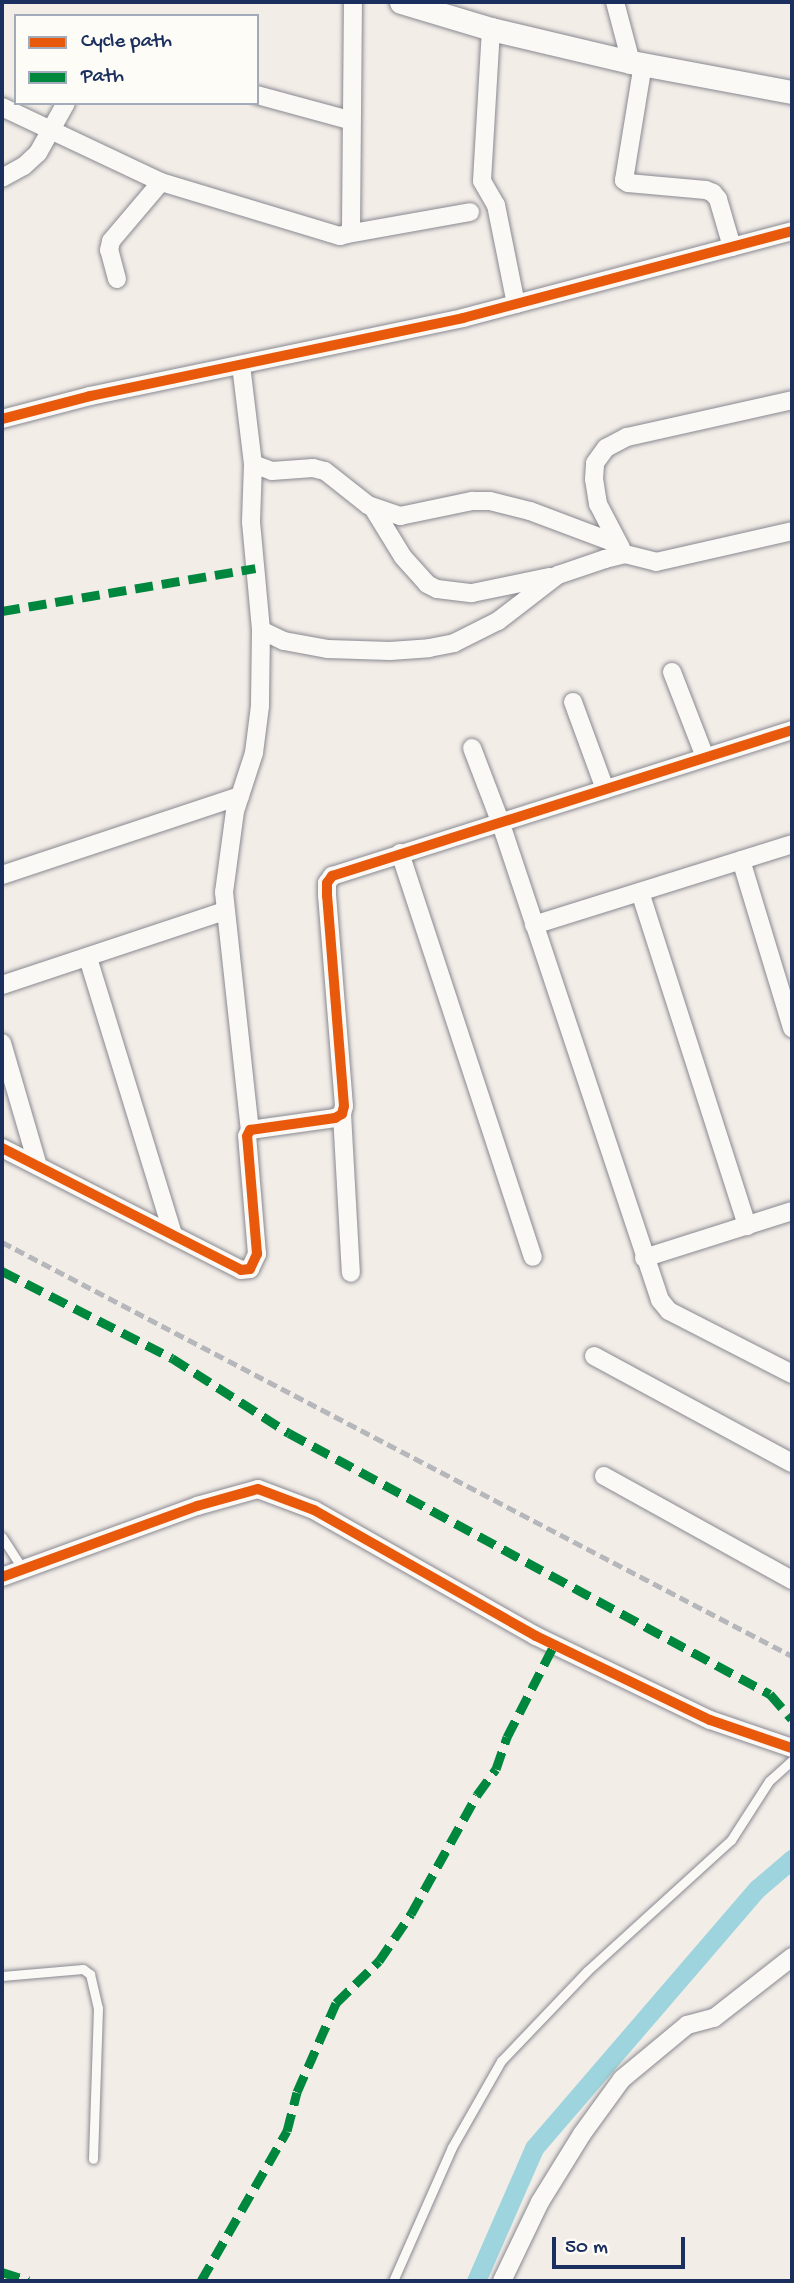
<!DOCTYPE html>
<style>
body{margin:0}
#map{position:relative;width:794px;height:2283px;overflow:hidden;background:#f3ede8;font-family:"Gochi Hand",sans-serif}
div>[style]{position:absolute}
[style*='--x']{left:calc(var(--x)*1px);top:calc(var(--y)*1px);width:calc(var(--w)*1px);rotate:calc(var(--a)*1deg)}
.canal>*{height:19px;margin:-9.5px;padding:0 9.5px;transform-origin:9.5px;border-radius:9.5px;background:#9ed4dd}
.roads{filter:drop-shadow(0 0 2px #888990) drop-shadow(0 0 2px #888990)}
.service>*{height:9px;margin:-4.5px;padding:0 4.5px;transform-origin:4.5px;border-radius:4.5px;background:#faf9f6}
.minor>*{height:18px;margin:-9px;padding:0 9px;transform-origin:9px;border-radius:9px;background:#faf9f6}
.tertiary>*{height:23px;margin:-11.5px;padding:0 11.5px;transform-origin:11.5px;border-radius:11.5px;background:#faf9f6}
.rail>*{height:5px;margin-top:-2.5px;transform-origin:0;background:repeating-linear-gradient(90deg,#b5b7bb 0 10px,transparent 0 15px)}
.quiet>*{height:9px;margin-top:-4.5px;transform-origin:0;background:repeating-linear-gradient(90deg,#00873e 0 18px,transparent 0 27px)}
.cycleway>*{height:10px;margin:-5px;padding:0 5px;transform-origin:5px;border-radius:5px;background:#e8590c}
span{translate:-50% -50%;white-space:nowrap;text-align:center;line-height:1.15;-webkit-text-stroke:6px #fdfcf7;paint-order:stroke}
.frame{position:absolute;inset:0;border:4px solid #1b2f5e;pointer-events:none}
.legend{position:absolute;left:14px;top:14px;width:245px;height:91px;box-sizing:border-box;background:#fdfcf7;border:2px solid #a3aaba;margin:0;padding:9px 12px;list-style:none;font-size:21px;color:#1b2f5e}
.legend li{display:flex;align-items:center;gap:14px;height:35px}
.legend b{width:35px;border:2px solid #a3aaba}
.scale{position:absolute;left:552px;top:2237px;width:133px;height:32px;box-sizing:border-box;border:4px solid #1b2f5e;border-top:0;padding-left:9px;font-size:21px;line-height:24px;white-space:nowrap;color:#1b2f5e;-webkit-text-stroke:5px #fdfcf7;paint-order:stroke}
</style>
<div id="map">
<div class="canal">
<i style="--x:476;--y:2281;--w:145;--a:-66.4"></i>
<i style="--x:534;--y:2148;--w:343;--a:-49.3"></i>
<i style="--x:758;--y:1888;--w:45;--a:-40.5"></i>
</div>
<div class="roads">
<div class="service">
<i style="--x:2;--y:1537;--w:38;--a:57"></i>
<i style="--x:2;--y:1976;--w:81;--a:-4.9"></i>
<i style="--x:83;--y:1969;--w:9;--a:36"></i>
<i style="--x:90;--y:1974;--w:35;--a:77"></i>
<i style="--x:98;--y:2008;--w:151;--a:91.9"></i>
<i style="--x:393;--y:2281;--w:146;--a:-66.2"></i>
<i style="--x:452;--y:2147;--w:99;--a:-60.3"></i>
<i style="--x:501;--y:2061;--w:124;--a:-46.3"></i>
<i style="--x:587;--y:1971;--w:195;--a:-42.3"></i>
<i style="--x:731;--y:1840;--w:70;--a:-57.2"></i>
<i style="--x:769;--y:1781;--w:31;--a:-42"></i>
</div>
<div class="minor">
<i style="--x:615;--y:2;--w:62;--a:75.1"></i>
<i style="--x:491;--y:29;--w:152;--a:93.4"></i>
<i style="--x:482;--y:181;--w:28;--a:60"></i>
<i style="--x:496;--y:205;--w:101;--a:78.6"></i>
<i style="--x:643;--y:64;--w:118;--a:99.3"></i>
<i style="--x:624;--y:180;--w:5;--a:37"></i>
<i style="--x:628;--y:183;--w:78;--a:5.1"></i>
<i style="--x:706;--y:190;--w:8;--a:23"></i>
<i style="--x:713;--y:193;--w:8;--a:50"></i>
<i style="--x:718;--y:199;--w:50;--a:73.7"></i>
<i style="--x:257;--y:95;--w:95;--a:15.2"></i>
<i style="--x:2;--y:107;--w:176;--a:25.3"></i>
<i style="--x:161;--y:182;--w:187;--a:16.8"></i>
<i style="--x:340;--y:236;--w:7;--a:-16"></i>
<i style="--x:347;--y:234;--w:7;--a:-56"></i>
<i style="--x:351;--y:228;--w:226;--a:-89.5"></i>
<i style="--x:2;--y:178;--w:25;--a:-29"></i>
<i style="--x:24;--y:166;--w:19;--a:-43"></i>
<i style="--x:38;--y:153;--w:57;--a:-60.8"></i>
<i style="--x:347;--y:234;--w:125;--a:-10.1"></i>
<i style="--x:117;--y:279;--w:30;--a:-105"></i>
<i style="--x:109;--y:250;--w:9;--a:-77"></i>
<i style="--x:111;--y:241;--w:77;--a:-49.7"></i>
<i style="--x:241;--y:365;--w:100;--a:83.1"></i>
<i style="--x:253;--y:464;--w:58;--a:92"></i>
<i style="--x:251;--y:522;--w:108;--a:84.7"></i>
<i style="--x:261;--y:630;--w:76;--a:90.8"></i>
<i style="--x:260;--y:706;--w:47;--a:97.3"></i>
<i style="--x:254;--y:753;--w:61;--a:108.1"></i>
<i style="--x:235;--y:811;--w:82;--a:97.7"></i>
<i style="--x:224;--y:892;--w:239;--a:83.8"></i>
<i style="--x:2;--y:419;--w:91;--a:-14.6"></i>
<i style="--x:90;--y:396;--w:381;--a:-11.8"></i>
<i style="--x:463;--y:318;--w:340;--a:-14.8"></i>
<i style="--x:253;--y:464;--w:20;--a:20"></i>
<i style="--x:272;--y:471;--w:41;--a:-4.2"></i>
<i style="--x:313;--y:468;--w:12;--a:14"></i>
<i style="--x:325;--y:471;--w:55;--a:38.3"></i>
<i style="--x:368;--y:505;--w:34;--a:19"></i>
<i style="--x:400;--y:516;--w:74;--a:-11.8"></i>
<i style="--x:472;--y:501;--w:18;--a:0"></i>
<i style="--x:490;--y:501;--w:41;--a:14"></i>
<i style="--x:530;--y:511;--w:94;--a:20.6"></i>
<i style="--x:373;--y:508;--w:57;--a:58.5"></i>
<i style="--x:403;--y:557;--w:36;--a:48"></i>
<i style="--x:427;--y:584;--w:11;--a:27"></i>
<i style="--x:437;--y:589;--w:35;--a:7"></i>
<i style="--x:472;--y:593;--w:80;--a:-11.6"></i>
<i style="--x:621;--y:548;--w:50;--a:-117.6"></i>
<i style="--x:598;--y:504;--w:25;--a:-99"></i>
<i style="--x:594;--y:479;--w:16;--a:-86"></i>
<i style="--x:595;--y:463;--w:19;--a:-54"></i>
<i style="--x:606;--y:448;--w:24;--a:-28"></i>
<i style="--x:627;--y:437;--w:169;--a:-12.6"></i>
<i style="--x:261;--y:630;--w:25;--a:26"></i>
<i style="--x:284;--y:641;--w:45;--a:10.3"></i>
<i style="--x:328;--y:649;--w:62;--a:1.8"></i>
<i style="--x:390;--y:651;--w:39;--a:-4"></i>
<i style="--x:429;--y:648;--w:25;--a:-11"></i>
<i style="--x:454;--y:643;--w:49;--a:-26.6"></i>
<i style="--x:498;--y:621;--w:76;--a:-37.5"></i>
<i style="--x:558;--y:575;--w:50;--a:-18.8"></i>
<i style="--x:605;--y:559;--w:21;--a:-14"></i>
<i style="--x:625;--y:554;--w:32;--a:14"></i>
<i style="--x:656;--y:562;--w:139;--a:-12.8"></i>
<i style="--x:672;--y:672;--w:91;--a:68.8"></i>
<i style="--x:573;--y:702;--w:93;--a:69.8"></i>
<i style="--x:472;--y:748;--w:78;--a:69"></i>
<i style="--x:500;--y:821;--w:505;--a:71.53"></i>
<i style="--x:660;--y:1300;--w:14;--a:51"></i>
<i style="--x:669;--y:1311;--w:138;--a:27.1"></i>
<i style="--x:400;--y:853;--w:425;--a:71.8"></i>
<i style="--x:741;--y:860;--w:176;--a:73.1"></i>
<i style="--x:2;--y:875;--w:251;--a:-18.4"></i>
<i style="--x:640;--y:892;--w:351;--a:72.2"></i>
<i style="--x:534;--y:925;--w:270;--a:-17.4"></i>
<i style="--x:88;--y:958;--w:290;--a:72.9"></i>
<i style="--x:2;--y:985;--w:235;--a:-18.4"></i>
<i style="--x:2;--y:1043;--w:128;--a:73.7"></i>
<i style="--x:342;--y:1114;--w:159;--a:86.8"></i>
<i style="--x:2;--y:1148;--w:268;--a:27"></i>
<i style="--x:241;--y:1270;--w:9;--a:-6"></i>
<i style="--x:250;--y:1269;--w:17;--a:-65"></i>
<i style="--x:257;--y:1254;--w:118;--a:-94.8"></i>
<i style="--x:247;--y:1136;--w:7;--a:-63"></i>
<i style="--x:250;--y:1130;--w:86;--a:-8"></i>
<i style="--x:335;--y:1118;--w:8;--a:-30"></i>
<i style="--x:342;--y:1114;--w:8;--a:-76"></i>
<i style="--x:344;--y:1106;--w:211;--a:-94.6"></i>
<i style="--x:327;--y:896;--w:13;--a:-90"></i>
<i style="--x:327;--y:883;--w:9;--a:-54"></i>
<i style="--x:332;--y:876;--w:483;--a:-17.6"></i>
<i style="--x:644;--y:1258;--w:155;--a:-17.6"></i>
<i style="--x:594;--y:1356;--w:225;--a:28.4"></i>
<i style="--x:604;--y:1476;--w:215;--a:29"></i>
<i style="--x:2;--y:1577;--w:208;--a:-20"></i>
<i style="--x:197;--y:1506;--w:63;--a:-15.6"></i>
<i style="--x:258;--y:1489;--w:60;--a:20.6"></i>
<i style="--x:314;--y:1510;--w:255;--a:29.6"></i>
<i style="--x:536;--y:1636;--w:193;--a:25.8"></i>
<i style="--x:710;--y:1720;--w:87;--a:18.9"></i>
<i style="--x:502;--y:2281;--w:88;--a:-64.3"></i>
<i style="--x:540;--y:2202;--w:80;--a:-58.3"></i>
<i style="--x:582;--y:2134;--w:68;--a:-54"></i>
<i style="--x:622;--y:2079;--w:85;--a:-39.7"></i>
<i style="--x:687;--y:2025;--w:28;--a:-15"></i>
<i style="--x:714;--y:2018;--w:99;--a:-38"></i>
</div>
<div class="tertiary">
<i style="--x:401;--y:2;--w:94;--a:16.7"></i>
<i style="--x:491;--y:29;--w:144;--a:13.3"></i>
<i style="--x:631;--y:62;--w:164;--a:10.6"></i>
</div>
</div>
<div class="rail">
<i style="--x:2;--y:1242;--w:892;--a:27.66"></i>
</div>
<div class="quiet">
<i style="--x:2;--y:611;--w:257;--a:-9.6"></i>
<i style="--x:2;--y:1271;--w:191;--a:27.1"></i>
<i style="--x:172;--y:1358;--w:139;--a:32.7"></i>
<i style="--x:289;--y:1433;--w:547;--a:28.49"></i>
<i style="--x:770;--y:1694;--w:33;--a:49"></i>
<i style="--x:2;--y:2272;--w:28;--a:18"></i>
<i style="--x:201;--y:2281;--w:173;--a:-60.2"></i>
<i style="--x:287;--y:2131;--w:40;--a:-75.6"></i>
<i style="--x:297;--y:2092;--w:97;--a:-66.3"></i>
<i style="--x:336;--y:2003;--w:60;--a:-44.3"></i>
<i style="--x:379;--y:1961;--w:57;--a:-55.8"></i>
<i style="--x:411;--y:1914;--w:136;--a:-61"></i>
<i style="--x:477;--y:1795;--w:32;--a:-54"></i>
<i style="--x:496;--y:1769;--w:34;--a:-71"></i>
<i style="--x:507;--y:1737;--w:103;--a:-62.9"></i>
</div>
<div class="cycleway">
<i style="--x:2;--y:419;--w:91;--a:-14.6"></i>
<i style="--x:90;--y:396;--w:381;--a:-11.8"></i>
<i style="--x:463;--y:318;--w:340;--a:-14.8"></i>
<i style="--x:2;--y:1148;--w:268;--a:27"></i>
<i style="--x:241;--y:1270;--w:9;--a:-6"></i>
<i style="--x:250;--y:1269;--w:17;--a:-65"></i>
<i style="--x:257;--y:1254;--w:118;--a:-94.8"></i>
<i style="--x:247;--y:1136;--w:7;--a:-63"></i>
<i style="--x:250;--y:1130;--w:86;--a:-8"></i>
<i style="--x:335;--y:1118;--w:8;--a:-30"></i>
<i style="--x:342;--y:1114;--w:8;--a:-76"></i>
<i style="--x:344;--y:1106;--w:211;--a:-94.6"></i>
<i style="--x:327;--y:896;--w:13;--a:-90"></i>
<i style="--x:327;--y:883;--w:9;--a:-54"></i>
<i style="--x:332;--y:876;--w:483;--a:-17.6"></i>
<i style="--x:2;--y:1577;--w:208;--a:-20"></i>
<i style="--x:197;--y:1506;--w:63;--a:-15.6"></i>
<i style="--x:258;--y:1489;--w:60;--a:20.6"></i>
<i style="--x:314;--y:1510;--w:255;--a:29.6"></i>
<i style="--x:536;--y:1636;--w:193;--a:25.8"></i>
<i style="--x:710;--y:1720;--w:87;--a:18.9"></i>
</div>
<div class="frame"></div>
<ul class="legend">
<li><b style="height:9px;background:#e8590c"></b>Cycle path</li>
<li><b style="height:9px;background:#00873e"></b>Path</li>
</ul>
<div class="scale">50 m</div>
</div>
